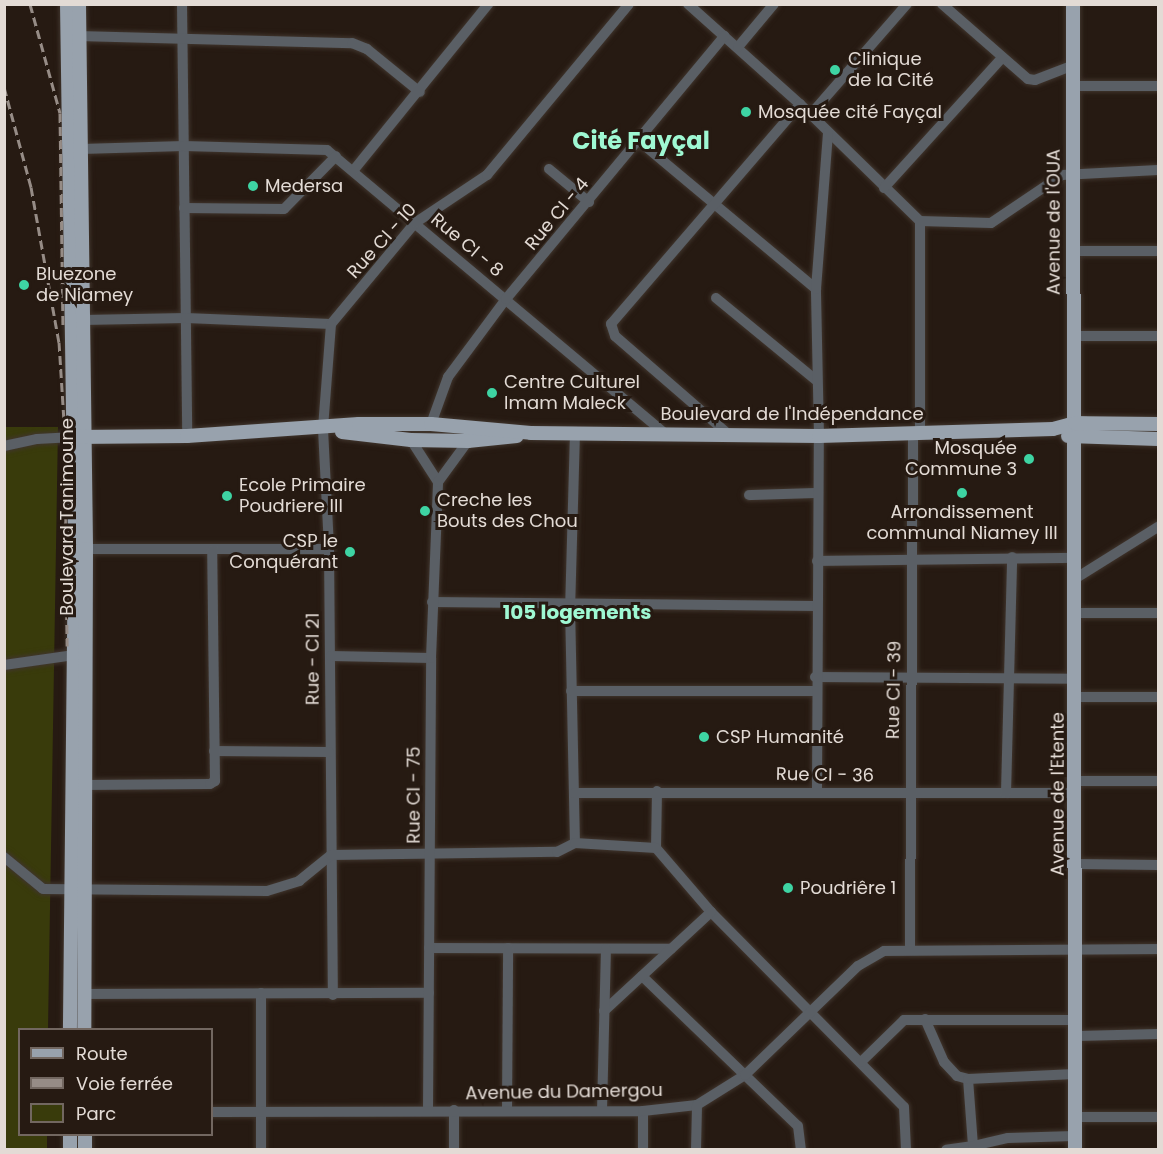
<!DOCTYPE html>
<meta charset="utf-8">
<style>
body{margin:0}
#map{position:relative;width:1163px;height:1154px;overflow:hidden;background:#261a12;font-family:Poppins,sans-serif}
div>[style]{position:absolute}
[style*='--x']{left:calc(var(--x)*1px);top:calc(var(--y)*1px);width:calc(var(--w)*1px);rotate:calc(var(--a)*1deg)}
.green>*{inset:0;background:#393b0b}
.roads{filter:drop-shadow(0 0 2px #40352d) drop-shadow(0 0 2px #40352d)}
.minor>*{height:10px;margin:-5px;padding:0 5px;transform-origin:5px;border-radius:5px;background:#5a5f65}
.major>*{height:14px;margin:-7px;padding:0 7px;transform-origin:7px;border-radius:7px;background:#98a2ad}
.rail>*{height:3px;margin-top:-1.5px;transform-origin:0;background:repeating-linear-gradient(90deg,#968c86 0 9px,transparent 0 13.5px)}
.dots>*{width:16px;height:16px;translate:-50% -50%;box-sizing:border-box;border:3px solid #261a12;border-radius:50%}
span{translate:-50% -50%;white-space:nowrap;text-align:center;line-height:1.15;-webkit-text-stroke:6px #261a12;paint-order:stroke}
.poi-label{font-size:18px;color:#e3dbd5}
.left{translate:0 -50%;text-align:left}
.right{translate:-100% -50%;text-align:right}
.street-label{font-size:18px;color:#e3dbd5}
.neighbourhood-label{font-size:20px;color:#9ff8d3;font-weight:700}
.district-label{font-size:24px;color:#9ff8d3;font-weight:700}
.frame{position:absolute;inset:0;border:6px solid #e3dbd5;pointer-events:none}
.legend{position:absolute;left:18px;top:1028px;width:195px;height:108px;box-sizing:border-box;background:#261a12;border:2px solid #726760;margin:0;padding:8px 10px;list-style:none;font-size:18px;color:#e3dbd5}
.legend li{display:flex;align-items:center;gap:12px;height:30px}
.legend b{width:30px;border:2px solid #726760}
</style>
<div id="map">
<div class="green">
<i style="clip-path:polygon(4px 427px,58px 427px,48px 1029px,20px 1030px,20px 1134px,47px 1135px,47px 1149px,5px 1149px)"></i>
</div>
<div class="roads">
<div class="minor">
<i style="--x:182;--y:4;--w:432;--a:89.3"></i>
<i style="--x:688;--y:4;--w:150;--a:41.8"></i>
<i style="--x:800;--y:104;--w:168;--a:44.3"></i>
<i style="--x:920;--y:221;--w:71;--a:1.6"></i>
<i style="--x:991;--y:223;--w:86;--a:-34.1"></i>
<i style="--x:1062;--y:175;--w:96;--a:-3"></i>
<i style="--x:942;--y:4;--w:114;--a:41.1"></i>
<i style="--x:1028;--y:79;--w:7;--a:8"></i>
<i style="--x:1035;--y:80;--w:42;--a:-21"></i>
<i style="--x:78;--y:36;--w:274;--a:1.5"></i>
<i style="--x:352;--y:43;--w:16;--a:22"></i>
<i style="--x:367;--y:49;--w:68;--a:39.1"></i>
<i style="--x:738;--y:47;--w:56;--a:-50.1"></i>
<i style="--x:1073;--y:86;--w:85;--a:0"></i>
<i style="--x:811;--y:114;--w:146;--a:-48.9"></i>
<i style="--x:639;--y:141;--w:231;--a:39.9"></i>
<i style="--x:81;--y:149;--w:103;--a:-1.7"></i>
<i style="--x:184;--y:146;--w:143;--a:1.6"></i>
<i style="--x:327;--y:150;--w:439;--a:40"></i>
<i style="--x:549;--y:169;--w:52;--a:39.5"></i>
<i style="--x:353;--y:171;--w:215;--a:-51"></i>
<i style="--x:884;--y:188;--w:176;--a:-47.8"></i>
<i style="--x:184;--y:208;--w:100;--a:0.6"></i>
<i style="--x:284;--y:209;--w:74;--a:-45.5"></i>
<i style="--x:1071;--y:251;--w:87;--a:0"></i>
<i style="--x:716;--y:298;--w:129;--a:39.4"></i>
<i style="--x:83;--y:320;--w:103;--a:-1.1"></i>
<i style="--x:186;--y:318;--w:145;--a:2.4"></i>
<i style="--x:331;--y:324;--w:131;--a:-50.3"></i>
<i style="--x:415;--y:223;--w:87;--a:-33.7"></i>
<i style="--x:487;--y:175;--w:222;--a:-50.3"></i>
<i style="--x:331;--y:324;--w:105;--a:94.4"></i>
<i style="--x:323;--y:429;--w:120;--a:87.1"></i>
<i style="--x:329;--y:549;--w:446;--a:89.5"></i>
<i style="--x:1073;--y:336;--w:85;--a:0"></i>
<i style="--x:431;--y:424;--w:50;--a:-70.1"></i>
<i style="--x:448;--y:377;--w:97;--a:-53.4"></i>
<i style="--x:506;--y:299;--w:342;--a:-50.3"></i>
<i style="--x:575;--y:432;--w:174;--a:91.6"></i>
<i style="--x:570;--y:606;--w:237;--a:88.8"></i>
<i style="--x:920;--y:432;--w:211;--a:-90"></i>
<i style="--x:727;--y:433;--w:148;--a:-139.1"></i>
<i style="--x:615;--y:336;--w:13;--a:-108"></i>
<i style="--x:611;--y:324;--w:290;--a:-49.3"></i>
<i style="--x:411;--y:440;--w:50;--a:57.3"></i>
<i style="--x:4;--y:446;--w:34;--a:-12"></i>
<i style="--x:37;--y:439;--w:37;--a:-3"></i>
<i style="--x:749;--y:495;--w:69;--a:-1.7"></i>
<i style="--x:86;--y:549;--w:243;--a:0"></i>
<i style="--x:817;--y:561;--w:259;--a:-0.7"></i>
<i style="--x:1076;--y:578;--w:97;--a:-31.9"></i>
<i style="--x:432;--y:602;--w:384;--a:0.6"></i>
<i style="--x:1076;--y:613;--w:82;--a:0"></i>
<i style="--x:331;--y:656;--w:100;--a:1.1"></i>
<i style="--x:4;--y:665;--w:71;--a:-8.1"></i>
<i style="--x:815;--y:677;--w:261;--a:0.4"></i>
<i style="--x:571;--y:691;--w:244;--a:0"></i>
<i style="--x:1076;--y:697;--w:82;--a:0"></i>
<i style="--x:214;--y:751;--w:115;--a:0.5"></i>
<i style="--x:1076;--y:781;--w:82;--a:0"></i>
<i style="--x:84;--y:785;--w:126;--a:-0.5"></i>
<i style="--x:210;--y:784;--w:6;--a:-31"></i>
<i style="--x:215;--y:781;--w:231;--a:-90.7"></i>
<i style="--x:817;--y:790;--w:354;--a:-89.7"></i>
<i style="--x:819;--y:436;--w:147;--a:-91.2"></i>
<i style="--x:816;--y:289;--w:157;--a:-85.6"></i>
<i style="--x:657;--y:791;--w:57;--a:91"></i>
<i style="--x:656;--y:848;--w:84;--a:49.3"></i>
<i style="--x:711;--y:912;--w:274;--a:45.3"></i>
<i style="--x:904;--y:1107;--w:43;--a:87.3"></i>
<i style="--x:574;--y:793;--w:501;--a:0"></i>
<i style="--x:1006;--y:793;--w:236;--a:-88.5"></i>
<i style="--x:4;--y:857;--w:50;--a:39.4"></i>
<i style="--x:43;--y:889;--w:224;--a:0.5"></i>
<i style="--x:267;--y:891;--w:34;--a:-17"></i>
<i style="--x:299;--y:881;--w:41;--a:-39.1"></i>
<i style="--x:331;--y:855;--w:226;--a:-0.8"></i>
<i style="--x:557;--y:852;--w:20;--a:-27"></i>
<i style="--x:575;--y:843;--w:81;--a:3.5"></i>
<i style="--x:1076;--y:864;--w:82;--a:0.7"></i>
<i style="--x:429;--y:948;--w:242;--a:0.2"></i>
<i style="--x:910;--y:948;--w:516;--a:-89.67"></i>
<i style="--x:642;--y:976;--w:216;--a:43.9"></i>
<i style="--x:798;--y:1126;--w:24;--a:83"></i>
<i style="--x:261;--y:993;--w:157;--a:90"></i>
<i style="--x:84;--y:994;--w:345;--a:-0.2"></i>
<i style="--x:604;--y:1011;--w:146;--a:-42.8"></i>
<i style="--x:925;--y:1019;--w:47;--a:66.2"></i>
<i style="--x:944;--y:1062;--w:19;--a:47"></i>
<i style="--x:957;--y:1076;--w:11;--a:15"></i>
<i style="--x:968;--y:1079;--w:67;--a:85.7"></i>
<i style="--x:973;--y:1146;--w:27;--a:172"></i>
<i style="--x:1077;--y:1036;--w:81;--a:-1.4"></i>
<i style="--x:861;--y:1062;--w:60;--a:-44.3"></i>
<i style="--x:904;--y:1020;--w:173;--a:0"></i>
<i style="--x:968;--y:1079;--w:107;--a:-2.7"></i>
<i style="--x:428;--y:1109;--w:451;--a:-89.6"></i>
<i style="--x:431;--y:658;--w:176;--a:-87.7"></i>
<i style="--x:438;--y:482;--w:51;--a:-53.8"></i>
<i style="--x:454;--y:1110;--w:40;--a:90"></i>
<i style="--x:507;--y:1110;--w:162;--a:-89.6"></i>
<i style="--x:602;--y:1111;--w:162;--a:-88.6"></i>
<i style="--x:643;--y:1111;--w:39;--a:90"></i>
<i style="--x:212;--y:1112;--w:431;--a:-0.1"></i>
<i style="--x:643;--y:1111;--w:54;--a:-6.3"></i>
<i style="--x:697;--y:1105;--w:57;--a:-32"></i>
<i style="--x:745;--y:1075;--w:157;--a:-44"></i>
<i style="--x:858;--y:966;--w:30;--a:-30"></i>
<i style="--x:884;--y:951;--w:274;--a:-0.4"></i>
<i style="--x:1075;--y:1117;--w:83;--a:0"></i>
<i style="--x:973;--y:1146;--w:36;--a:-13"></i>
<i style="--x:1008;--y:1138;--w:66;--a:-1.7"></i>
<i style="--x:696;--y:1150;--w:45;--a:-88.7"></i>
</div>
<div class="major">
<i style="--x:67;--y:4;--w:541;--a:89.15"></i>
<i style="--x:75;--y:545;--w:485;--a:90.6"></i>
<i style="--x:79;--y:4;--w:545;--a:89.26"></i>
<i style="--x:86;--y:549;--w:481;--a:90.2"></i>
<i style="--x:1073;--y:4;--w:1146;--a:89.9"></i>
<i style="--x:342;--y:432;--w:69;--a:6.6"></i>
<i style="--x:411;--y:440;--w:57;--a:1"></i>
<i style="--x:468;--y:441;--w:49;--a:-5.8"></i>
<i style="--x:1068;--y:436;--w:90;--a:1.9"></i>
<i style="--x:74;--y:437;--w:113;--a:-0.5"></i>
<i style="--x:187;--y:436;--w:172;--a:-4"></i>
<i style="--x:359;--y:424;--w:72;--a:0"></i>
<i style="--x:431;--y:424;--w:100;--a:5.1"></i>
<i style="--x:531;--y:433;--w:288;--a:0.6"></i>
<i style="--x:819;--y:436;--w:234;--a:-1.7"></i>
<i style="--x:1053;--y:429;--w:23;--a:-15"></i>
<i style="--x:1075;--y:423;--w:83;--a:0.7"></i>
<i style="--x:85;--y:1134;--w:16;--a:90"></i>
<i style="--x:70;--y:1150;--w:16;--a:-90"></i>
</div>
</div>
<div class="rail">
<i style="--x:30;--y:4;--w:113;--a:74.6"></i>
<i style="--x:60;--y:113;--w:214;--a:89.2"></i>
<i style="--x:4;--y:87;--w:104;--a:74.9"></i>
<i style="--x:31;--y:187;--w:158;--a:79.8"></i>
<i style="--x:59;--y:342;--w:80;--a:86.4"></i>
<i style="--x:64;--y:422;--w:224;--a:89.2"></i>
</div>
<div class="dots">
<i style="left:835px;top:70px;background:#3ed4a3"></i>
<i style="left:746px;top:112px;background:#3ed4a3"></i>
<i style="left:253px;top:186px;background:#3ed4a3"></i>
<i style="left:24px;top:285px;background:#3ed4a3"></i>
<i style="left:492px;top:393px;background:#3ed4a3"></i>
<i style="left:1029px;top:459px;background:#3ed4a3"></i>
<i style="left:962px;top:493px;background:#3ed4a3"></i>
<i style="left:227px;top:496px;background:#3ed4a3"></i>
<i style="left:425px;top:511px;background:#3ed4a3"></i>
<i style="left:350px;top:552px;background:#3ed4a3"></i>
<i style="left:704px;top:737px;background:#3ed4a3"></i>
<i style="left:788px;top:888px;background:#3ed4a3"></i>
</div>
<div class="poi-label">
<span class="left" style="left:848px;top:70px">Clinique<br>de la Cité</span>
<span class="left" style="left:758px;top:112px">Mosquée cité Fayçal</span>
<span class="left" style="left:265px;top:186px">Medersa</span>
<span class="left" style="left:36px;top:285px">Bluezone<br>de Niamey</span>
<span class="left" style="left:504px;top:393px">Centre Culturel<br>Imam Maleck</span>
<span class="right" style="left:1017px;top:459px">Mosquée<br>Commune 3</span>
<span class="left" style="left:239px;top:496px">Ecole Primaire<br>Poudriere III</span>
<span class="left" style="left:437px;top:511px">Creche les<br>Bouts des Chou</span>
<span style="left:962px;top:523px">Arrondissement<br>communal Niamey III</span>
<span class="right" style="left:338px;top:552px">CSP le<br>Conquérant</span>
<span class="left" style="left:716px;top:737px">CSP Humanité</span>
<span class="left" style="left:800px;top:888px">Poudriêre 1</span>
</div>
<div class="street-label">
<span style="left:557px;top:214px;rotate:-50deg">Rue CI - 4</span>
<span style="left:1054px;top:222px;rotate:-90deg">Avenue de l'OUA</span>
<span style="left:382px;top:241px;rotate:-48deg">Rue CI - 10</span>
<span style="left:467px;top:245px;rotate:40deg">Rue CI - 8</span>
<span style="left:792px;top:414px">Boulevard de l'Indépendance</span>
<span style="left:67px;top:517px;rotate:-90deg">Boulevard Tanimoune</span>
<span style="left:313px;top:659px;rotate:-90deg">Rue - CI 21</span>
<span style="left:894px;top:690px;rotate:-89deg">Rue CI - 39</span>
<span style="left:825px;top:775px;rotate:1deg">Rue CI - 36</span>
<span style="left:1058px;top:794px;rotate:-90deg">Avenue de l'Etente</span>
<span style="left:414px;top:795px;rotate:-90deg">Rue CI - 75</span>
<span style="left:564px;top:1092px;rotate:-1deg">Avenue du Damergou</span>
</div>
<div class="neighbourhood-label">
<span style="left:577px;top:612px">105 logements</span>
</div>
<div class="district-label">
<span style="left:641px;top:141px">Cité Fayçal</span>
</div>
<div class="frame"></div>
<ul class="legend">
<li><b style="height:8px;background:#98a2ad"></b>Route</li>
<li><b style="height:8px;background:#968c86"></b>Voie ferrée</li>
<li><b style="height:16px;background:#393b0b"></b>Parc</li>
</ul>
</div>
